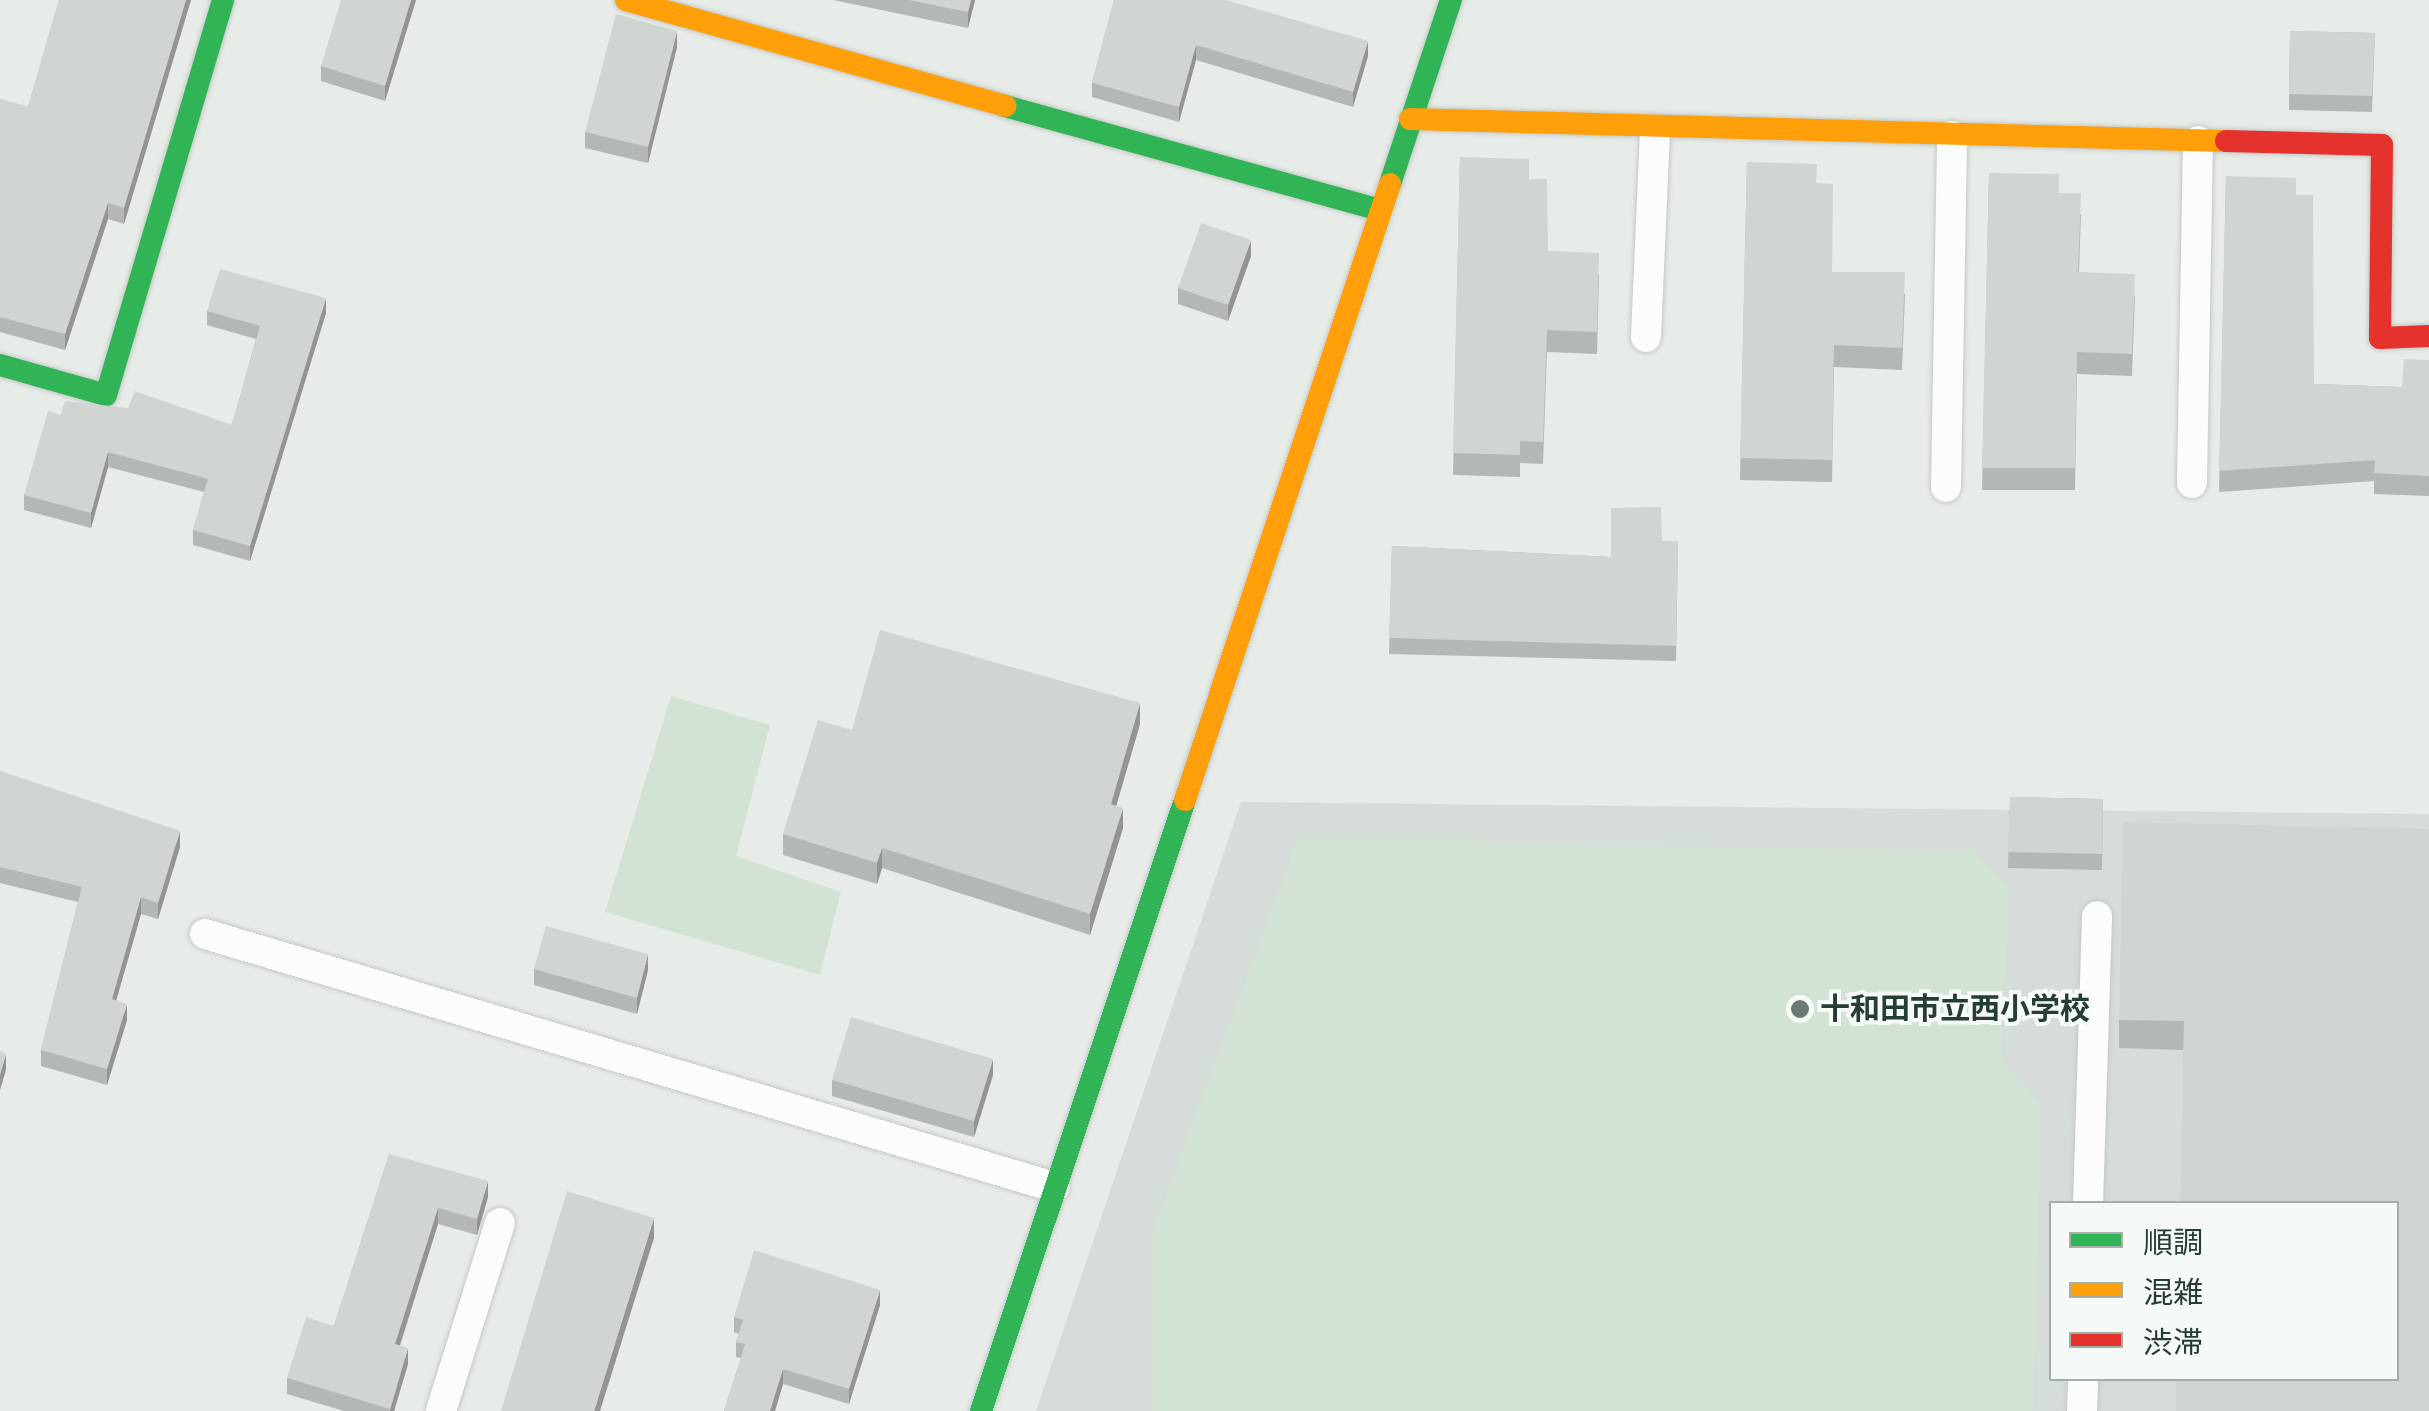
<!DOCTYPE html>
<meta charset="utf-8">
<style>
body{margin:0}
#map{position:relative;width:2429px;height:1411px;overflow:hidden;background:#e7ece9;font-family:"DM Sans","Noto Sans JP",sans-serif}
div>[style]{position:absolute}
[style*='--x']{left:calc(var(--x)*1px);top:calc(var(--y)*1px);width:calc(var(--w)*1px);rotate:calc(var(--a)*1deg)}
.built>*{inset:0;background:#d6ddd9}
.green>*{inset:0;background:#d2e3d5}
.roads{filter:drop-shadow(0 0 2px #c4c9c6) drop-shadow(0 0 2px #c4c9c6)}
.lane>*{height:30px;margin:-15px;padding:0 15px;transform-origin:15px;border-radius:15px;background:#fbfcfc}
.fast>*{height:22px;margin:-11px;padding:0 11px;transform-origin:11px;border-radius:11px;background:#30b455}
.slow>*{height:22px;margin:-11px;padding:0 11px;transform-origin:11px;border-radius:11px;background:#ff9f0a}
.jam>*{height:22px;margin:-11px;padding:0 11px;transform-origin:11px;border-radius:11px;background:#e5322d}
.wall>*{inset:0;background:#b3b7b5}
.shaded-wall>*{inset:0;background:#929593}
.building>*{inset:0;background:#d0d5d2}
.dots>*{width:28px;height:28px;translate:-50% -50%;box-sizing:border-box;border:5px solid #f6faf7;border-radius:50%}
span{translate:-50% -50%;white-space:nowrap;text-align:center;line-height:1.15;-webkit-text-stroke:8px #f6faf7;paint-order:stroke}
.poi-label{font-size:30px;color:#263d34;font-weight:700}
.left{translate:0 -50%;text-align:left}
.legend{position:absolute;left:2049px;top:1201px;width:350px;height:180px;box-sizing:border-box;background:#f6faf7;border:2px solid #a3aea9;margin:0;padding:12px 18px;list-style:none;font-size:30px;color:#263d34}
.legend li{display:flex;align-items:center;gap:20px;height:50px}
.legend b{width:50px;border:2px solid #a3aea9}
</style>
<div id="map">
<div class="built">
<i style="clip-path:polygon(evenodd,1241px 802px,2429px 814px,2429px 1411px,1036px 1411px,1241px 802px,2052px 1204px,2396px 1204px,2396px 1378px,2052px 1378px,2052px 1204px)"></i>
</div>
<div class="green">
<i style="clip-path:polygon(671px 696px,770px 725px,736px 856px,841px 892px,820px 975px,605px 912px)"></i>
<i style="clip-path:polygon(1298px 839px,1972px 852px,2009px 891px,2001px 1061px,2041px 1103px,2033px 1411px,1153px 1411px,1153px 1232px)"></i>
</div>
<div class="roads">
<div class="lane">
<i style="--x:1646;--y:337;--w:207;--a:-87.5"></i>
<i style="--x:2192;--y:483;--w:342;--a:-89"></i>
<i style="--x:1946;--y:487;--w:351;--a:-89"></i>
<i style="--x:205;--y:934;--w:886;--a:16.59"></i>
<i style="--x:2088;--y:1204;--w:288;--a:-88.2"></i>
<i style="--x:441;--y:1411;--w:197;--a:-72.6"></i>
<i style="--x:2082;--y:1411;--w:33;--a:-88"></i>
</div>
<div class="fast">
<i style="--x:1005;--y:106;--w:389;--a:15.5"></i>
<i style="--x:1390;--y:184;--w:194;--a:-71.7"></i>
<i style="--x:0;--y:365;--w:110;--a:15.8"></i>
<i style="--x:106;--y:395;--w:412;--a:-73.5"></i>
<i style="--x:981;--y:1411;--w:644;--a:-71.54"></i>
</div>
<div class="slow">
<i style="--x:626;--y:0;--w:394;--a:15.6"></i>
<i style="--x:1410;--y:119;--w:816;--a:1.54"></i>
<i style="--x:1185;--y:800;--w:649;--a:-71.59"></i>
</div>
<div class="jam">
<i style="--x:2226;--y:141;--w:156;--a:1.5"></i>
<i style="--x:2382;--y:145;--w:193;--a:90.6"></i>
<i style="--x:2380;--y:338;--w:49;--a:-2.3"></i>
</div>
</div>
<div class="wall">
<i style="clip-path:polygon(59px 0,191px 0,124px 224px,108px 219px,65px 350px,0 332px,0 99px,28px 107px)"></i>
<i style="clip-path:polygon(416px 0,385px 101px,321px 81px,321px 66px)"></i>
<i style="clip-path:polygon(833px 0,975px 0,968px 28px)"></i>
<i style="clip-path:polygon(1114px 0,1368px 56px,1353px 107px,1196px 60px,1179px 122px,1092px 97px,1092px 83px)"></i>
<i style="clip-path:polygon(2290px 31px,2375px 33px,2372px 112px,2289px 110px)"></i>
<i style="clip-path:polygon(677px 47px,648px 163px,585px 148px,585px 132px)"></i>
<i style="clip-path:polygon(1460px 157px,1529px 179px,1548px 251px,1599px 275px,1597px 354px,1547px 352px,1543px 464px,1520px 463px,1520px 477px,1453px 475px)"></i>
<i style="clip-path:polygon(1747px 162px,1817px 183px,1832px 272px,1905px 294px,1902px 370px,1834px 367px,1832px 482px,1740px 480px)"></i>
<i style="clip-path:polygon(1989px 173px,2059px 193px,2081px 215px,2079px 272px,2135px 296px,2132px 376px,2077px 374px,2075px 490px,1982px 490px)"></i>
<i style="clip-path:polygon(2226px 176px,2296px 195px,2314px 384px,2402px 387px,2429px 360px,2429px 496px,2374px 494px,2374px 481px,2219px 492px)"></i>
<i style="clip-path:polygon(1251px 256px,1228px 321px,1178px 304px,1178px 288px)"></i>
<i style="clip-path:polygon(207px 311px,326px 313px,250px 561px,193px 545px,193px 530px,204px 492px,108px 467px,91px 528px,24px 510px,24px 495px,61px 415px,128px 408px,232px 425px,256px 339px,207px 325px)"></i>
<i style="clip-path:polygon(1662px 541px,1678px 541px,1676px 661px,1389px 654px,1392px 546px,1611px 557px)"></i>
<i style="clip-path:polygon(1140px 724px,1116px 806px,1123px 828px,1090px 935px,882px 868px,877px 884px,783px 855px,783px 834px,852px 730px)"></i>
<i style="clip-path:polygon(0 771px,180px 847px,158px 919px,141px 914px,116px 1001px,127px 1020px,107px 1085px,41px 1066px,41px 1050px,78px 902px,0 883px)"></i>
<i style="clip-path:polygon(2010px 797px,2103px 799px,2102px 870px,2008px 868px)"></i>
<i style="clip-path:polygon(2429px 829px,2183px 1050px,2119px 1048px,2119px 1020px)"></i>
<i style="clip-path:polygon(534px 969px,648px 970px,637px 1014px,534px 985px)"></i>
<i style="clip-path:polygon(993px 1075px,974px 1137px,832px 1096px,832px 1080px)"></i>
<i style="clip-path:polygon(389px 1154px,488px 1197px,477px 1235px,438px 1224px,400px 1346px,408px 1364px,394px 1411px,344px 1411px,287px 1394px,287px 1378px,334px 1326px)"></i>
<i style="clip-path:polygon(880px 1305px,849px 1404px,783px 1384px,775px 1411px,724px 1411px,741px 1358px,736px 1357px,736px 1342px,739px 1334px,734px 1332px,734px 1317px)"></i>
</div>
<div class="shaded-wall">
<i style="clip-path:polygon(186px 0,191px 0,124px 224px,124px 208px)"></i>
<i style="clip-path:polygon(411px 0,416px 0,385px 101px,385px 86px)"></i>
<i style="clip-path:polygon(971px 0,975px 0,968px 28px,968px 12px)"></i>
<i style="clip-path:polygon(677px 31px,677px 47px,648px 163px,648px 147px)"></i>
<i style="clip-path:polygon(1368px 41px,1368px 56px,1353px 107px,1353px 92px)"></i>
<i style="clip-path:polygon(1196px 45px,1196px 60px,1179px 122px,1179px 107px)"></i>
<i style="clip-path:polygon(108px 203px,108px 219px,65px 350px,65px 334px)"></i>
<i style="clip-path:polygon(1251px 240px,1251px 256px,1228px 321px,1228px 305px)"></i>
<i style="clip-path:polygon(326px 298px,326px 313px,250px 561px,250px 546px)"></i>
<i style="clip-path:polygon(108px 452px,108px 467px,91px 528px,91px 513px)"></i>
<i style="clip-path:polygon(1140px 703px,1140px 724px,1111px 824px,1111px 804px)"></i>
<i style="clip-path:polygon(1123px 808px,1123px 828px,1090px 935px,1090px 914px)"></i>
<i style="clip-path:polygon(180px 831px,180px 847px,158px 919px,158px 903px)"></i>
<i style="clip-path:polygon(882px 848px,882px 868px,877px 884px,877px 863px)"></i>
<i style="clip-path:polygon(141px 897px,141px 914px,112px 1015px,112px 999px)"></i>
<i style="clip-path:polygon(648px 954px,648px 970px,637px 1014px,637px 998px)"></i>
<i style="clip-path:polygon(127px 1004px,127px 1020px,107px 1085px,107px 1069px)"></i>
<i style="clip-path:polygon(6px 1054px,6px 1070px,0 1090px,0 1074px)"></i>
<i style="clip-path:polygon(993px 1059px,993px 1075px,974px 1137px,974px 1121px)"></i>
<i style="clip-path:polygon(488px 1181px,488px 1197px,477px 1235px,477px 1219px)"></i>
<i style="clip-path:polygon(438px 1208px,438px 1224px,395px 1360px,395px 1344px)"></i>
<i style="clip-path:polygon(654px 1218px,654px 1238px,600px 1411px,594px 1411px)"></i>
<i style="clip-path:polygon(880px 1290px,880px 1305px,849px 1404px,849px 1389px)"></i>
<i style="clip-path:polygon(408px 1348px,408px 1364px,394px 1411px,390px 1411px)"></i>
<i style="clip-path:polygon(783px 1369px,783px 1384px,775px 1411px,770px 1411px)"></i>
</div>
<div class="building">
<i style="clip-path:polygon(59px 0,186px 0,124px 208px,108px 203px,65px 334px,0 317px,0 99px,28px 107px)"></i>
<i style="clip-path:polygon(341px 0,411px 0,385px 86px,321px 66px)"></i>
<i style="clip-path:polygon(909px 0,971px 0,968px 12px)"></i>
<i style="clip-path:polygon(1114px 0,1226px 0,1368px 41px,1353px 92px,1196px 45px,1179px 107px,1092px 83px)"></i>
<i style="clip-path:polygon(616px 14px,677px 31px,648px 147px,585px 132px)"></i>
<i style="clip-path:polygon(2290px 31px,2375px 33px,2372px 96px,2289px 94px)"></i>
<i style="clip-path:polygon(1460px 157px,1529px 159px,1529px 179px,1547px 179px,1548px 251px,1599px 253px,1597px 332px,1547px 330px,1543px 442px,1520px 441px,1520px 455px,1453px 453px)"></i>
<i style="clip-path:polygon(1747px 162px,1817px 164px,1816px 183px,1833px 184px,1832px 272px,1905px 272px,1902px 348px,1834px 345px,1832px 460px,1740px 458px)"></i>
<i style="clip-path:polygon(1989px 173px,2059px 174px,2059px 193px,2081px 193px,2078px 272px,2135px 274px,2132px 354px,2077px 352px,2075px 468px,1982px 468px)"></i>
<i style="clip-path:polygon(2226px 176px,2296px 178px,2296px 195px,2313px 195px,2314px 384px,2402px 387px,2404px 359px,2429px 360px,2429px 476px,2374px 473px,2375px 460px,2219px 471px)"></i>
<i style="clip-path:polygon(1201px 223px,1251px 240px,1228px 305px,1178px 288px)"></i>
<i style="clip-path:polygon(220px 269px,326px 298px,250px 546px,193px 530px,208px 479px,108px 452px,91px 513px,24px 495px,48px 411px,61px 415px,65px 401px,128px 408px,135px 391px,232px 425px,260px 326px,207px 311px)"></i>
<i style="clip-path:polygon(1661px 507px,1662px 541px,1678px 541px,1676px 646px,1389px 638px,1392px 546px,1611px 557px,1611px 508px)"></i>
<i style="clip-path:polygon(880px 630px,1140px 703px,1111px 804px,1123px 808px,1090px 914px,882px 848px,877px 863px,783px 834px,818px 720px,852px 730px)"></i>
<i style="clip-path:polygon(0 771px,180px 831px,158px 903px,141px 897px,112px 999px,127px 1004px,107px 1069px,41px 1050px,82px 887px,0 867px)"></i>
<i style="clip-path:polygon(2010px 797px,2103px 799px,2102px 854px,2008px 852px)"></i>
<i style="clip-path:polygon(2123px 822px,2429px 829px,2429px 1411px,2176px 1411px,2176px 1378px,2396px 1378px,2396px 1204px,2180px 1204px,2184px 1021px,2119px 1020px)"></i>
<i style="clip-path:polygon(546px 926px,648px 954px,637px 998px,534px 969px)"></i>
<i style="clip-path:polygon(851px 1017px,993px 1059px,974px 1121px,832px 1080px)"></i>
<i style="clip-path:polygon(0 1051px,6px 1054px,0 1074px)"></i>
<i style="clip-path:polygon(389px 1154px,488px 1181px,477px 1219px,438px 1208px,395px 1344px,408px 1348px,390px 1409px,287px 1378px,306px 1317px,334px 1326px)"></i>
<i style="clip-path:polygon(567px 1191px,654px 1218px,594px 1411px,501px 1411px)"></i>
<i style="clip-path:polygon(754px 1250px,880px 1290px,849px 1389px,783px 1369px,770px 1411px,724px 1411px,745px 1344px,736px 1342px,743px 1320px,734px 1317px)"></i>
</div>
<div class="dots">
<i style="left:1800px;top:1009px;background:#6a7a73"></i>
</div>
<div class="poi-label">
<span class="left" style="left:1820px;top:1009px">十和田市立西小学校</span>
</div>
<ul class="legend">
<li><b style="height:12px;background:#30b455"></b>順調</li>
<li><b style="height:12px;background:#ff9f0a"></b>混雑</li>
<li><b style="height:12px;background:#e5322d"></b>渋滞</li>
</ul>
</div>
